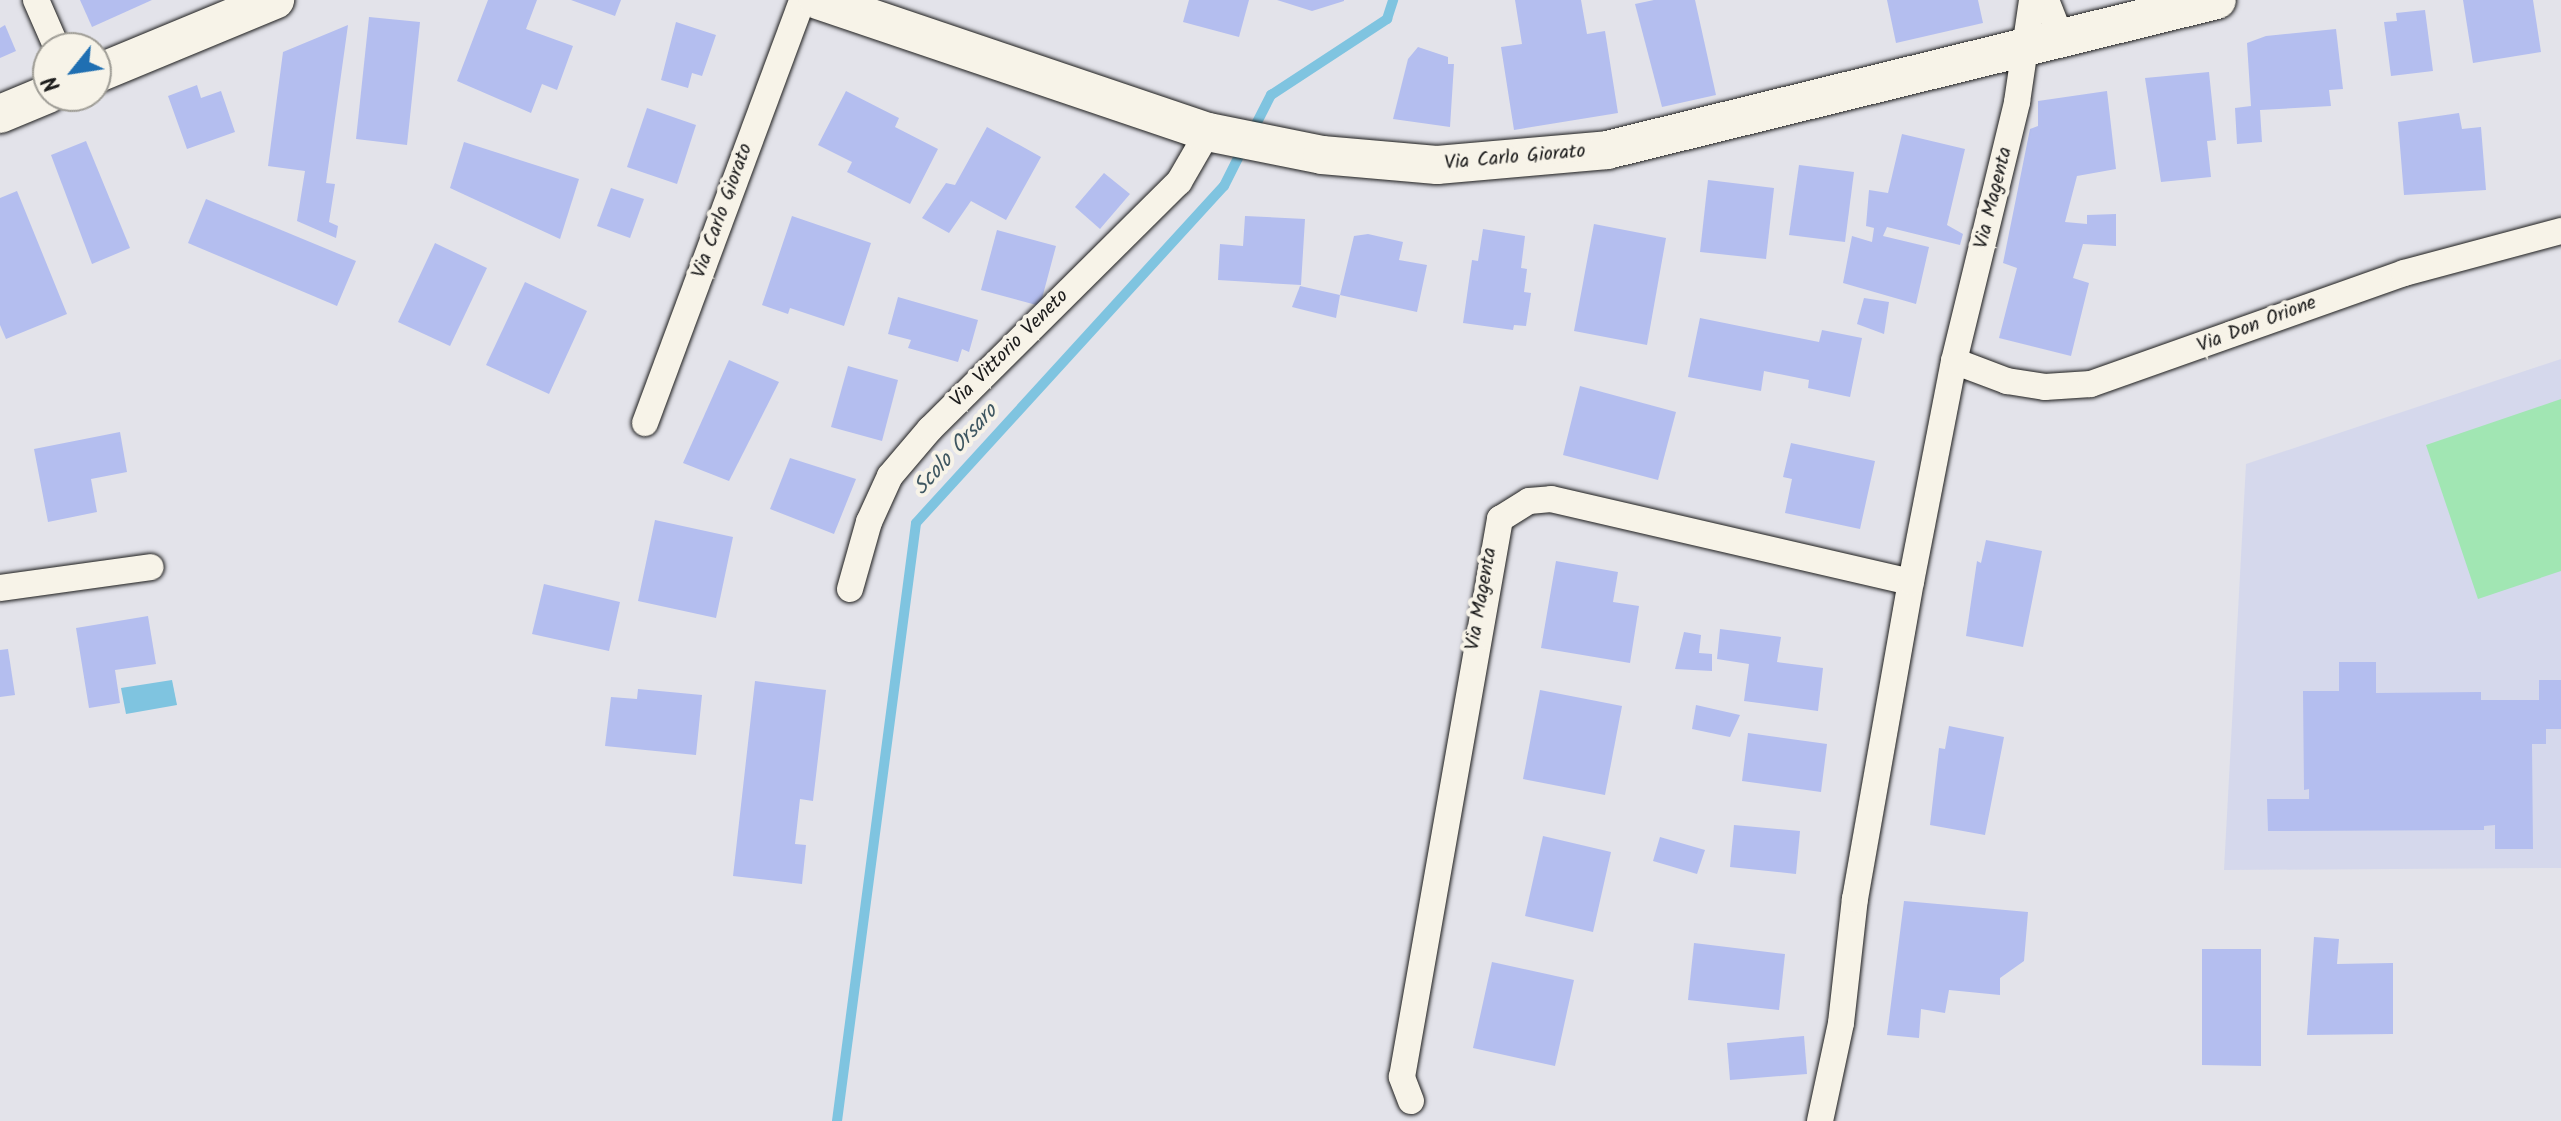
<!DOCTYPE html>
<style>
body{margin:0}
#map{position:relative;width:2561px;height:1121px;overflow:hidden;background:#e3e3ea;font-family:Kalam,sans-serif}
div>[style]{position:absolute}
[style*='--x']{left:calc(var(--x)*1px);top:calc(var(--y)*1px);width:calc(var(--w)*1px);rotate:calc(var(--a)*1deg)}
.built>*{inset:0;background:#d5d8ec}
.green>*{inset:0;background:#a1e6b3}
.water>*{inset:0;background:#7fc4e0}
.stream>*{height:10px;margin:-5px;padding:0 5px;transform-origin:5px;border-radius:5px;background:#7fc4e0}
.building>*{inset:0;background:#b4beef}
.roads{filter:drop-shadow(0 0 2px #1c1c1c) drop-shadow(0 0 2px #1c1c1c)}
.street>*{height:26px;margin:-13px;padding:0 13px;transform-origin:13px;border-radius:13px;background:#f7f3e8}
.secondary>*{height:38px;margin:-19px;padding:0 19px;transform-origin:19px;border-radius:19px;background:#f7f3e8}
span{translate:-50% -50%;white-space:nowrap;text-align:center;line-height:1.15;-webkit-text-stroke:8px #f7f3e8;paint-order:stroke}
.street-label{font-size:20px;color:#1c1c1c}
.water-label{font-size:22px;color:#3f5761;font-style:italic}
.north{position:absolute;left:32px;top:32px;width:80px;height:80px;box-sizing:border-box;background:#f7f3e8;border:2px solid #9f9d96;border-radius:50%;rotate:240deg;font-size:22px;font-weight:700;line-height:32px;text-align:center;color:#1c1c1c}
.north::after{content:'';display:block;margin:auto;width:28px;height:36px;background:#1f6fb2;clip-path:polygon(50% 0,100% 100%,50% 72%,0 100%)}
</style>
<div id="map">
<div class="built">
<i style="clip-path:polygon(2561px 359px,2561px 868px,2224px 870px,2246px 464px)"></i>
</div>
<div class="green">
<i style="clip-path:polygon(2561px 399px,2561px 571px,2478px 599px,2426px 445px)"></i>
</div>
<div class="water">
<i style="clip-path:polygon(172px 680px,177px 705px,126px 714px,121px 688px)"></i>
</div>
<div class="stream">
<i style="--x:1251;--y:134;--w:44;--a:-62.9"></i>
<i style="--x:1271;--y:95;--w:139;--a:-33.2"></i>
<i style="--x:1387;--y:19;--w:20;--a:-72"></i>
<i style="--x:837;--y:1121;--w:603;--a:-82.47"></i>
<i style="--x:916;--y:523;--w:457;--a:-47.6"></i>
<i style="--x:1224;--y:186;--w:42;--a:-63.4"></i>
</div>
<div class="building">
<i style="clip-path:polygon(80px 0,152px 0,92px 27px)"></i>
<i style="clip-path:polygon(488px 0,537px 0,526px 29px,573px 46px,557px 90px,542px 84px,531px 113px,457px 81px)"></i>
<i style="clip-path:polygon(571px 0,621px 0,615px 16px)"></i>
<i style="clip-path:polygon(1189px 0,1249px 0,1239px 37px,1183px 22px)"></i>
<i style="clip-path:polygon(1277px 0,1344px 0,1344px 1px,1312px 11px)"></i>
<i style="clip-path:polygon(1515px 0,1581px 0,1587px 34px,1605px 31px,1618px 113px,1514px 130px,1501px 47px,1522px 44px)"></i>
<i style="clip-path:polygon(1654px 0,1695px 0,1716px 95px,1662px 107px,1635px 4px)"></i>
<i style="clip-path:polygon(1887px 0,1978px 0,1983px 23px,1896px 43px)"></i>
<i style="clip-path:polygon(2463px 0,2533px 0,2541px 52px,2473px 63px)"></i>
<i style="clip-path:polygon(2425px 10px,2433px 71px,2391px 76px,2384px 22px,2397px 21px,2396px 13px)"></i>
<i style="clip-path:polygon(369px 17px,420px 22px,407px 145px,356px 139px)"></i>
<i style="clip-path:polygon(676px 22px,716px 35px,702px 76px,692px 73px,688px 88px,661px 80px)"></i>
<i style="clip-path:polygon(5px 25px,16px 51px,0 58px,0 28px)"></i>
<i style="clip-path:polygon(348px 25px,326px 183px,335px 184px,329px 222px,338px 226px,336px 238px,297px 221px,305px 171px,268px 166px,283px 52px)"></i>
<i style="clip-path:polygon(2336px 29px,2343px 89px,2329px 90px,2331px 106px,2260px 110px,2262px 142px,2237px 144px,2235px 108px,2251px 106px,2247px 43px,2266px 36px)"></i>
<i style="clip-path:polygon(1418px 47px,1448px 57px,1448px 64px,1454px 64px,1450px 127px,1393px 119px,1408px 59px)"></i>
<i style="clip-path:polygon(2209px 72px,2216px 140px,2207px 141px,2211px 177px,2161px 182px,2145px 78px)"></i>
<i style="clip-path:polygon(197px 85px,201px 98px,221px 91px,235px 132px,187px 149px,168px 96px)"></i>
<i style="clip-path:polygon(846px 91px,899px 118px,895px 127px,938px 149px,910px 204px,847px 172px,852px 162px,818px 145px)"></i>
<i style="clip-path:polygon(2107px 91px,2116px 169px,2077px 176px,2065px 222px,2087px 224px,2087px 215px,2116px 214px,2116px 246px,2083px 244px,2073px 278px,2089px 283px,2071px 356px,1999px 338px,2017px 268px,2003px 263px,2030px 129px,2038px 126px,2038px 101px)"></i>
<i style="clip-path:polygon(647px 108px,696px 125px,677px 184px,627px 167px)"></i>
<i style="clip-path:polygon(2459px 113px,2462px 129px,2481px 127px,2486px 190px,2404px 195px,2398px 122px)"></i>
<i style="clip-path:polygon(987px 127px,1041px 157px,1006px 220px,971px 201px,949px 233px,922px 218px,946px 183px,955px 185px)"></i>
<i style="clip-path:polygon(1902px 134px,1965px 149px,1947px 225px,1963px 234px,1960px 245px,1887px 227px,1883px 236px,1929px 247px,1916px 304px,1843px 283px,1852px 236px,1872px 242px,1874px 228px,1866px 226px,1869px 190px,1888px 193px)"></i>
<i style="clip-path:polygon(86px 141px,130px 248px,92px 264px,51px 155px)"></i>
<i style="clip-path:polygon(464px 142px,579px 179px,560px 239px,450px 188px)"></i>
<i style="clip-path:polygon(1799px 165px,1854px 172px,1845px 242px,1789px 235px)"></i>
<i style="clip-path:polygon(1104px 173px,1130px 194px,1100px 229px,1075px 207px)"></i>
<i style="clip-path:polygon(1708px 180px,1774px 188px,1766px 259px,1700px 252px)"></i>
<i style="clip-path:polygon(611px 188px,644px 199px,630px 238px,597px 226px)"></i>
<i style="clip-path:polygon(17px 191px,67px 314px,6px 339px,0 325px,0 198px)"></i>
<i style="clip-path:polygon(206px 199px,356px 261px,337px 306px,188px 243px)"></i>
<i style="clip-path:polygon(792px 216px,871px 243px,844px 326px,790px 308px,788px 314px,762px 305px)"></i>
<i style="clip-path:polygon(1245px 216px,1305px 219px,1301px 285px,1218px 280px,1220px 244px,1243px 246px)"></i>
<i style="clip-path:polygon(1594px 224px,1666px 238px,1647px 345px,1574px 331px)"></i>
<i style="clip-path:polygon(1483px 229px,1525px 236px,1521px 268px,1527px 269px,1524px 292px,1531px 293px,1526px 326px,1514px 325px,1513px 330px,1463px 323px,1472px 260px,1478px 261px)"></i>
<i style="clip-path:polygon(997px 230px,1056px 246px,1040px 306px,981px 290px)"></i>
<i style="clip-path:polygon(1368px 234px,1403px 242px,1399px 260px,1427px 265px,1417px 312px,1340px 295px,1354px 236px)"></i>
<i style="clip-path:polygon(435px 243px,487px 268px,450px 346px,398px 322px)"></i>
<i style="clip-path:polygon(525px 282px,587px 311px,549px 394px,486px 365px)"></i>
<i style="clip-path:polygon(1300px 286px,1340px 295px,1336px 318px,1292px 307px)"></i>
<i style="clip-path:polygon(898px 297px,978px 320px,969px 352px,962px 349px,958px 362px,908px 348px,911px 340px,888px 334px)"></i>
<i style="clip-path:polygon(1864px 298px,1889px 302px,1884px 334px,1857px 324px)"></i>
<i style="clip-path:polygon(1700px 318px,1819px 342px,1822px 330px,1862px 338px,1850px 397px,1808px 388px,1809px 380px,1764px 371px,1761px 391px,1688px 377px)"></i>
<i style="clip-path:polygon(729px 360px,779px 382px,729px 481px,683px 463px)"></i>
<i style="clip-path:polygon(848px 366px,898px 380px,882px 441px,831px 427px)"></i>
<i style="clip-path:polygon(1580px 386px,1676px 412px,1658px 480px,1563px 455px)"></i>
<i style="clip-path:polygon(120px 432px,127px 472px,91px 479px,97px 512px,48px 522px,34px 449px)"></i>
<i style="clip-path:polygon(1791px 443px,1875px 461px,1860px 529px,1785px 513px,1792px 479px,1783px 477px)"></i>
<i style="clip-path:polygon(790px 458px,856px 479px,834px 534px,770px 509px)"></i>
<i style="clip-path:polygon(655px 520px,733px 537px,716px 618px,638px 601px)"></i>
<i style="clip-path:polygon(1986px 540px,2042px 551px,2023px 647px,1966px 636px,1977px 561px,1981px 563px)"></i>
<i style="clip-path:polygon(1556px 561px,1618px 572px,1613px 602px,1639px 606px,1630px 663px,1541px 648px)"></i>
<i style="clip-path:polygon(544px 584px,620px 602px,609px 651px,532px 634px)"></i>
<i style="clip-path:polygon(148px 616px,156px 664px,115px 670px,120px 703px,89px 708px,76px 628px)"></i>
<i style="clip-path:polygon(1720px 629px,1781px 637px,1777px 662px,1823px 668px,1818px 711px,1744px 701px,1749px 664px,1717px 659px)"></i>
<i style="clip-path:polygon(1684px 632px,1701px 635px,1699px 653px,1712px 654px,1712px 671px,1675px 669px)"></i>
<i style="clip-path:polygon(8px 649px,15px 695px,0 697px,0 650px)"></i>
<i style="clip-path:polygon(2339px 662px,2376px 662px,2376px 693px,2481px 692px,2481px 700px,2539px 700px,2539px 680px,2561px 680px,2561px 729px,2546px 729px,2546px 744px,2532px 744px,2533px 849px,2495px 849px,2495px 825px,2484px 826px,2484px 830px,2268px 831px,2267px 799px,2309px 799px,2309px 789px,2304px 790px,2303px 691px,2339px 691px)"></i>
<i style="clip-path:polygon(755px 681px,826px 690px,813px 801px,800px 799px,795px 844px,806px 845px,802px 884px,733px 876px)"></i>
<i style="clip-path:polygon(638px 689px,702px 695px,696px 755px,605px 746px,611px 697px,637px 699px)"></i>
<i style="clip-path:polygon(1540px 690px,1622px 706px,1605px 795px,1523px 779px)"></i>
<i style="clip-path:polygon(1696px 705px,1740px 715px,1730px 737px,1692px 729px)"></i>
<i style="clip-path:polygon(1949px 726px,2004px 737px,1985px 835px,1930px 825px,1939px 748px,1945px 749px)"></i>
<i style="clip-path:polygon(1748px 733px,1827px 744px,1821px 792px,1742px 781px)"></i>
<i style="clip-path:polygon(1734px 825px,1800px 831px,1796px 874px,1730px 867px)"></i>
<i style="clip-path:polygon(1543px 836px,1611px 852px,1593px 932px,1525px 916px)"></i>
<i style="clip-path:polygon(1660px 837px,1705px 850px,1697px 874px,1653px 861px)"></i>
<i style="clip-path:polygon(1904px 901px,2028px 912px,2024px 961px,2000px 978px,2000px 995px,1949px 990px,1945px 1013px,1921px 1009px,1919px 1038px,1887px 1035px)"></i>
<i style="clip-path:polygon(2314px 937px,2339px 939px,2337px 964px,2393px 963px,2393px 1034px,2307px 1035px)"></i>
<i style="clip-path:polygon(1694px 943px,1785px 954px,1779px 1010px,1688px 1000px)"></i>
<i style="clip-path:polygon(2202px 949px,2261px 949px,2261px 1066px,2202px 1065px)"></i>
<i style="clip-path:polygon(1492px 962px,1574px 980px,1555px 1066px,1473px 1048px)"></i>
<i style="clip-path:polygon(1804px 1036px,1807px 1074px,1730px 1080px,1727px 1043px)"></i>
</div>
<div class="roads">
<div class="street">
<i style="--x:36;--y:0;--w:52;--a:66.4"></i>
<i style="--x:2046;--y:0;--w:41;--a:68.5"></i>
<i style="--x:1954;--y:361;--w:57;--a:20.7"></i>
<i style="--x:2007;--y:381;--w:38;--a:9"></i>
<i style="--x:2045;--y:387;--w:46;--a:-3.7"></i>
<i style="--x:2091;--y:384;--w:332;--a:-19.5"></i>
<i style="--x:2404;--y:273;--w:163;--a:-15"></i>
<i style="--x:645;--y:423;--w:451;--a:-69.6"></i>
<i style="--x:0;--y:588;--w:152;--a:-7.9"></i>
<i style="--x:850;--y:589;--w:70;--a:-74.2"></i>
<i style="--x:869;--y:522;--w:51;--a:-65.5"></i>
<i style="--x:890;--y:476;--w:62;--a:-49.6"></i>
<i style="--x:930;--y:429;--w:351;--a:-44.8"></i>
<i style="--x:1179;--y:182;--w:58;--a:-59.9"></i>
<i style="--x:1411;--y:1101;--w:26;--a:-111"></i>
<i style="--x:1402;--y:1077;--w:567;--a:-80.04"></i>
<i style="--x:1500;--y:519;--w:34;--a:-32"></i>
<i style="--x:1529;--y:501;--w:22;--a:-5"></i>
<i style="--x:1551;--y:499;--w:369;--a:13"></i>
<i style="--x:1820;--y:1121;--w:100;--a:-77.9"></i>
<i style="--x:1841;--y:1023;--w:125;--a:-83.6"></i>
<i style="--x:1855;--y:899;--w:322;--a:-80"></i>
<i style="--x:1911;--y:582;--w:225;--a:-79"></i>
<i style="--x:1954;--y:361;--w:267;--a:-76.3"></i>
<i style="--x:2017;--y:102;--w:103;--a:-81.6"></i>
</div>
<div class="secondary">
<i style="--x:818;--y:0;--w:412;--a:18.7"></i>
<i style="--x:1208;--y:132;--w:116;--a:11.4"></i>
<i style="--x:1322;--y:155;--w:115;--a:5"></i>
<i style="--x:1437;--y:165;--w:171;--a:-5"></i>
<i style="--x:1607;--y:150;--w:628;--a:-13.82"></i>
<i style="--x:96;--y:74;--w:194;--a:-22.5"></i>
<i style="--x:0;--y:114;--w:52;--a:-22.6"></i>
</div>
</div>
<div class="street-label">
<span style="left:1515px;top:158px;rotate:-5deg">Via Carlo Giorato</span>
<span style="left:1994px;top:198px;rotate:-76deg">Via Magenta</span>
<span style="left:723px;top:211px;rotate:-70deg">Via Carlo Giorato</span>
<span style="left:2257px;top:325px;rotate:-21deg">Via Don Orione</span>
<span style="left:1010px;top:349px;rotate:-45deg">Via Vittorio Veneto</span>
<span style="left:1482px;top:599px;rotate:-80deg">Via Magenta</span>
</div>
<div class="water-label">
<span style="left:956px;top:450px;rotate:-48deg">Scolo Orsaro</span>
</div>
<div class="north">N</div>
</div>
